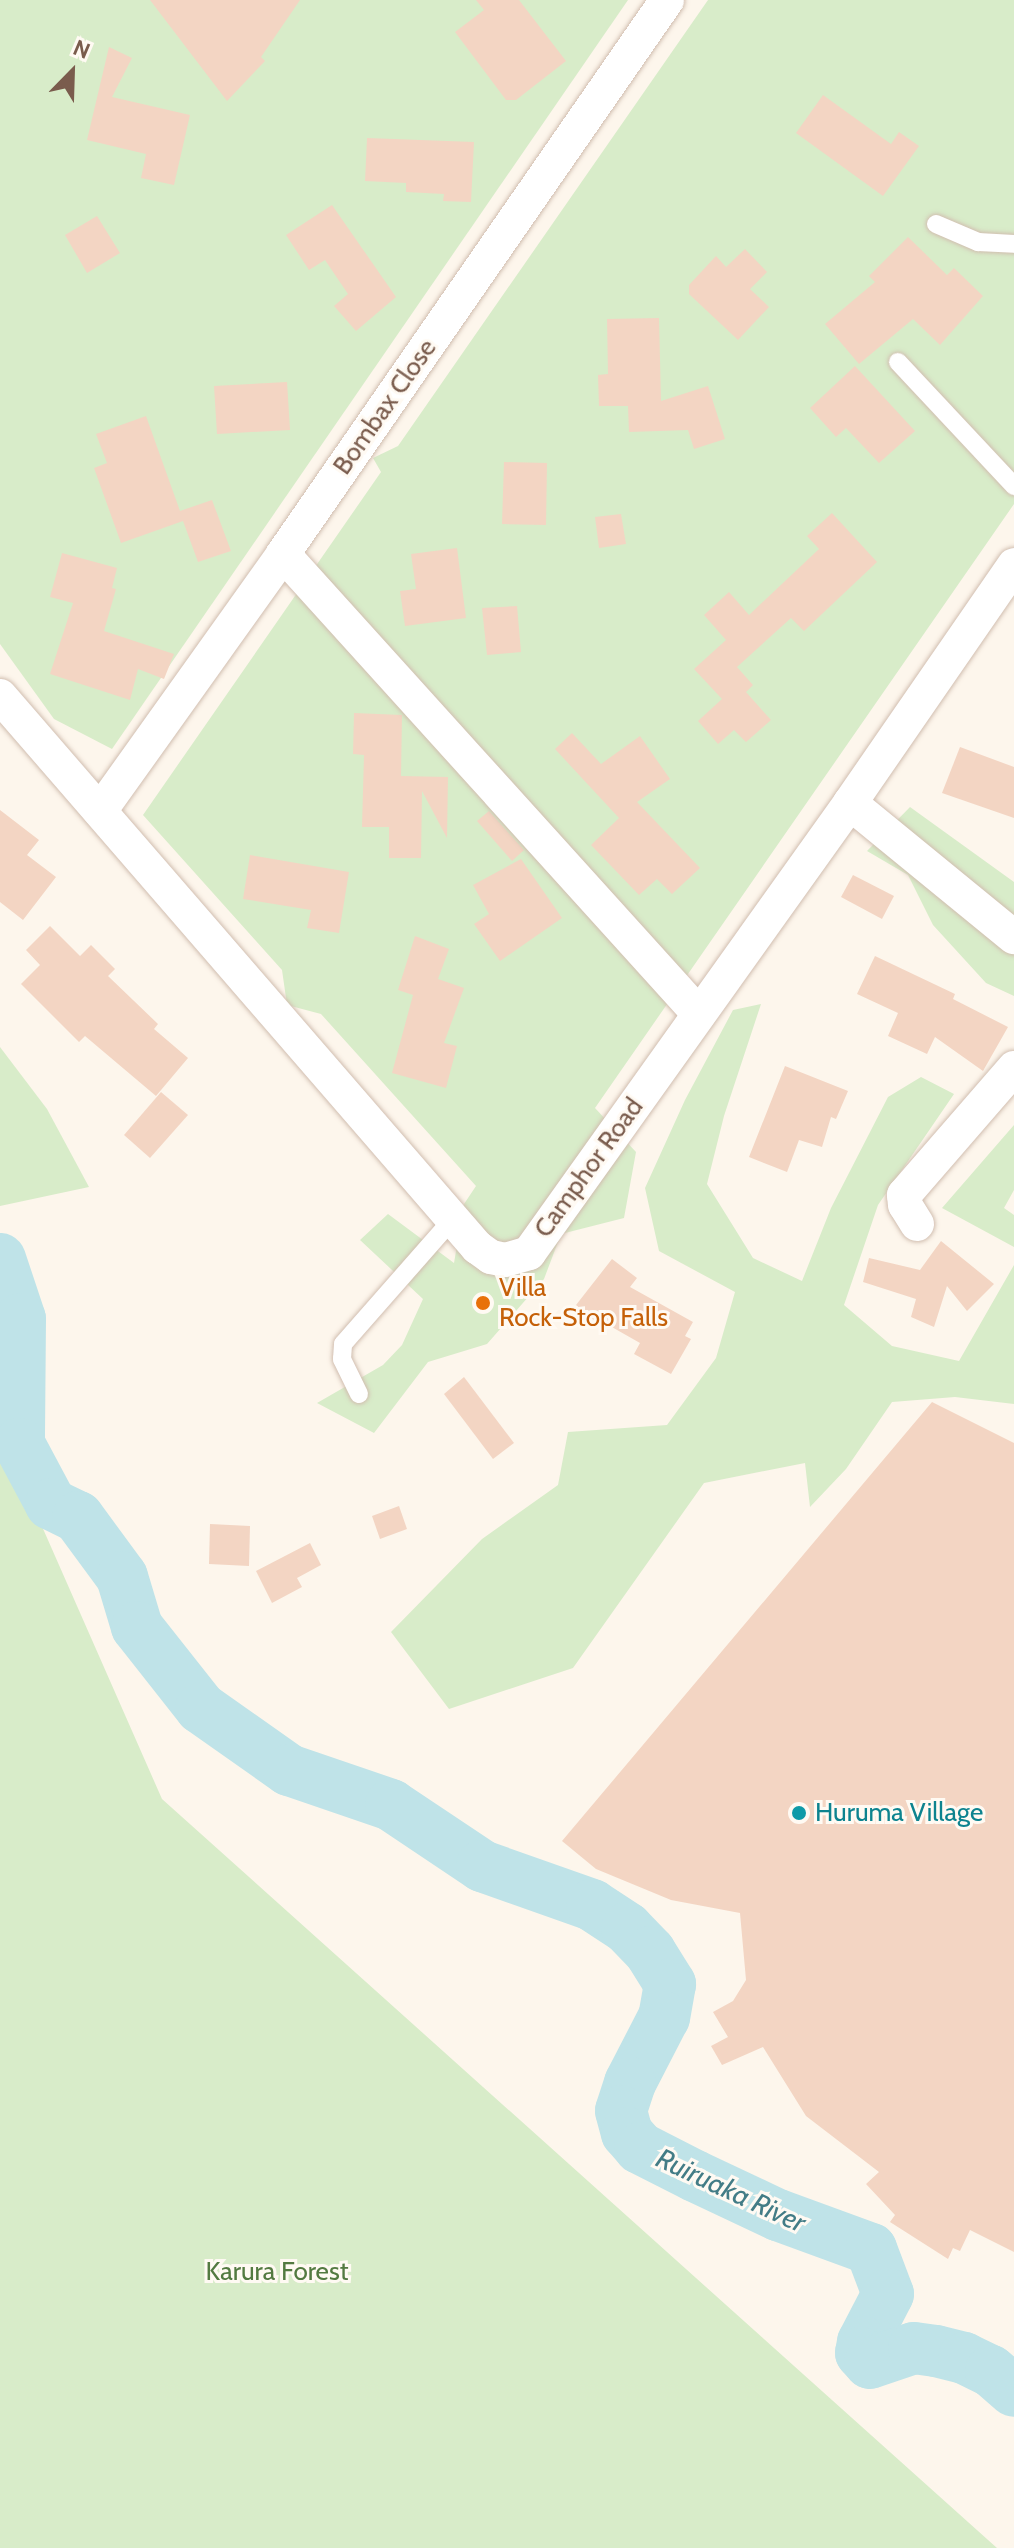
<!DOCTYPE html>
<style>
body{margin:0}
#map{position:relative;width:1014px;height:2548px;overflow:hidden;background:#fdf6ec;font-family:Cabin,sans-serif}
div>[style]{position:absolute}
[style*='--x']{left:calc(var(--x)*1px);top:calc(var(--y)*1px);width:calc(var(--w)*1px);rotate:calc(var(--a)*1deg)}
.green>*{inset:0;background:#d8ecc9}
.river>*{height:52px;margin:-26px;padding:0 26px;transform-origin:26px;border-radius:26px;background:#bfe3e8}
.building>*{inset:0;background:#f3d5c3}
.roads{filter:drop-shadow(0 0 2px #d1beb0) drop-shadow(0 0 2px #d1beb0)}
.service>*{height:18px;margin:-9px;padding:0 9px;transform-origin:9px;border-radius:9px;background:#fff}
.minor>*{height:34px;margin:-17px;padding:0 17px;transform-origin:17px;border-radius:17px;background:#fff}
.dots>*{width:22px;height:22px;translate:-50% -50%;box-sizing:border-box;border:4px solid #fffaf3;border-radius:50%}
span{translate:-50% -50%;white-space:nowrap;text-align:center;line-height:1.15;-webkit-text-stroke:6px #fffaf3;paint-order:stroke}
.street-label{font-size:26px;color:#7a5c4d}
.food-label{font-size:26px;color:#c56008}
.left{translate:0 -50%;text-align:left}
.culture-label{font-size:26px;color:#0d838f}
.park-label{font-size:26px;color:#537a41}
.water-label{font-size:28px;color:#437c86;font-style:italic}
.north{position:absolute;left:32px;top:32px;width:80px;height:80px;-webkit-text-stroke:6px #fffaf3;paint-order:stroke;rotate:23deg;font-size:22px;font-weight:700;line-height:32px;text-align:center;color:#7a5c4d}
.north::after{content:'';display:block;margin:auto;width:28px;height:36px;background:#7a5c4d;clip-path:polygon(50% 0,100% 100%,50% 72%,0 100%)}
</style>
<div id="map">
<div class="green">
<i style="clip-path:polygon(0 0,628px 0,112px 749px,54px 719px,0 644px)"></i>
<i style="clip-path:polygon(708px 0,1014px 0,1014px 504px,595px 1108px,636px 1152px,624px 1218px,561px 1234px,544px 1279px,487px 1344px,428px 1362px,374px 1433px,317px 1403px,383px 1365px,402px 1345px,423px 1299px,360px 1240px,388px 1214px,454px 1263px,464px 1204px,476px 1186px,321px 1014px,287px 1005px,282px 970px,143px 815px,381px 472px,373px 458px,398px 446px)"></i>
<i style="clip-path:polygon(910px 807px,1014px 882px,1014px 996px,986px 983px,933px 925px,908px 875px,867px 851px)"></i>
<i style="clip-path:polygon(761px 1004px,724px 1116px,707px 1184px,753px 1258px,802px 1281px,831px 1208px,888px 1097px,921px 1077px,954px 1094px,878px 1205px,844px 1305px,892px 1346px,959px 1361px,1014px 1265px,1014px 1404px,955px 1397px,892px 1402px,846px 1469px,810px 1507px,805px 1463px,704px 1483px,573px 1668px,449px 1709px,391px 1632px,482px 1539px,558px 1485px,568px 1432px,667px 1425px,716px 1358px,735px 1292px,659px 1251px,645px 1188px,685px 1100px,733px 1010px)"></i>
<i style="clip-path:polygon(0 1047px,47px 1109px,89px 1187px,0 1206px)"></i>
<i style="clip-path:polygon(1014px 1125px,1014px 1190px,1004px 1208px,1014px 1215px,1014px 1247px,942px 1208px)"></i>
<i style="clip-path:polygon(0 1431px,162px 1799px,997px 2548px,0 2548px)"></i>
</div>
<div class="river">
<i style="--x:0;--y:1259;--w:63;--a:71.6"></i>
<i style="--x:20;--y:1319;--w:125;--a:90.5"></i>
<i style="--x:19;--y:1444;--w:68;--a:61.9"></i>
<i style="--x:51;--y:1504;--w:30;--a:26"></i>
<i style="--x:78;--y:1517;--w:74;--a:53.7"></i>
<i style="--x:122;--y:1577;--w:52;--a:73.3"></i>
<i style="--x:137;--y:1627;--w:103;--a:51.7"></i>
<i style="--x:201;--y:1708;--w:108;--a:35.2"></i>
<i style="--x:289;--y:1770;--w:108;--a:18.9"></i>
<i style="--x:391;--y:1805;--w:110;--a:33.8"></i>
<i style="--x:482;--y:1866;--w:117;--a:19.5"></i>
<i style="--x:592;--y:1905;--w:42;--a:33.3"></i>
<i style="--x:627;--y:1928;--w:33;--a:46"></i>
<i style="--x:650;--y:1952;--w:38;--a:58"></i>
<i style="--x:670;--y:1984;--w:34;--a:100"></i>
<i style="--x:664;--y:2017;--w:74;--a:117.3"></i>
<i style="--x:630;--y:2083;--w:29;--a:108"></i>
<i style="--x:621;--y:2111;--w:23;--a:75"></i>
<i style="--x:627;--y:2133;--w:20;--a:49"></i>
<i style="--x:640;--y:2148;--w:62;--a:27"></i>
<i style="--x:695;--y:2176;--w:92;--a:25.2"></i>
<i style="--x:778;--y:2215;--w:99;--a:20.1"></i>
<i style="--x:871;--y:2249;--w:48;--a:69.3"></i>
<i style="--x:888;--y:2294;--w:54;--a:117.5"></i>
<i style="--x:863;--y:2342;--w:11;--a:100"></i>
<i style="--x:861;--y:2353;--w:13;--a:48"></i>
<i style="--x:870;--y:2363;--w:46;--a:-18.8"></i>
<i style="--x:914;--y:2348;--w:22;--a:8"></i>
<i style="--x:936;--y:2351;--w:29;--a:14"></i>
<i style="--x:964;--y:2358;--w:30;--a:26"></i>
<i style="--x:991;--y:2371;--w:30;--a:41"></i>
</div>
<div class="building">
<i style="clip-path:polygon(150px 0,300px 0,261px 57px,265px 61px,227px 101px)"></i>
<i style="clip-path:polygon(476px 0,519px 0,566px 61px,516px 100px,506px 100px,455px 32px,484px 10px)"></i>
<i style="clip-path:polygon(109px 47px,132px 58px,112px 97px,190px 115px,174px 185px,141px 178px,146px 154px,87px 140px)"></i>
<i style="clip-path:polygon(823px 95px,891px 144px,899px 132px,919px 146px,883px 196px,796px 133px)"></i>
<i style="clip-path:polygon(367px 138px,474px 142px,471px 202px,443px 201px,444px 194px,406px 192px,406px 183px,365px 181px)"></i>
<i style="clip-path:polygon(332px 205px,396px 297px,356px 331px,334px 306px,348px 294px,325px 260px,309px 270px,286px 235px)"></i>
<i style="clip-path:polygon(97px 216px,120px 253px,87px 273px,65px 235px)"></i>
<i style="clip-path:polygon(908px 237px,947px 275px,954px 268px,983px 296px,940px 345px,913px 319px,859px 364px,825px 324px,875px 282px,869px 276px)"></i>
<i style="clip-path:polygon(745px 249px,767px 272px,750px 289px,769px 307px,738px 340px,689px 294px,689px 285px,716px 256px,726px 267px)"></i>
<i style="clip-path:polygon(659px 318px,661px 401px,708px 386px,725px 439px,694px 449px,688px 430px,629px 432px,628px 406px,599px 406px,598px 375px,608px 374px,607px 319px)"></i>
<i style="clip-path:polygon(855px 366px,915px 431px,879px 463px,846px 428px,836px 437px,810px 408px)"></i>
<i style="clip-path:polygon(287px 382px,290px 430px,217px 434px,214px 386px)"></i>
<i style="clip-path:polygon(146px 416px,180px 511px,212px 500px,231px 551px,198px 562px,183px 521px,121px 543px,94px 468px,107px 463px,96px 434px)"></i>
<i style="clip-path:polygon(504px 462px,547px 463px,546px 525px,502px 524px)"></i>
<i style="clip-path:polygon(832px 513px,877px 562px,804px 631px,791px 618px,737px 667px,753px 685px,746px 692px,771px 720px,746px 742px,734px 730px,718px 744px,698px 721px,722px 699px,694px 669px,726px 640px,704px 615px,729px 592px,749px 615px,819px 549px,807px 536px)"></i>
<i style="clip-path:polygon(621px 514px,626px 544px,599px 548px,595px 517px)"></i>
<i style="clip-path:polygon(457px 548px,466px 618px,405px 626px,400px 591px,416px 589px,411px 554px)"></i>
<i style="clip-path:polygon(62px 553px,117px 568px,112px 588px,116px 589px,104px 631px,174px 654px,164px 679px,138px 669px,130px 700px,50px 674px,73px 603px,50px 597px)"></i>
<i style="clip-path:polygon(517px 606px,521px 652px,487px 655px,482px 608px)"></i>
<i style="clip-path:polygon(354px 713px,402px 715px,401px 776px,448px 777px,447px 838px,422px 791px,421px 858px,389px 858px,389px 827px,362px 827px,364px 755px,353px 754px)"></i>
<i style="clip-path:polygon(572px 733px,601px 764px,640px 736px,670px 779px,637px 802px,700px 868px,672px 894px,657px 879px,639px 895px,591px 845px,619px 818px,555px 749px)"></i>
<i style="clip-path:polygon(960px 747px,1014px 767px,1014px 818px,942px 793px)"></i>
<i style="clip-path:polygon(0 810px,39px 840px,27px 855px,56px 877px,23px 920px,0 902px)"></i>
<i style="clip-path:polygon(489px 811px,524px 850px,512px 861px,477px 821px)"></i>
<i style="clip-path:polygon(250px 855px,349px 872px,339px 933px,307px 928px,311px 910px,243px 899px)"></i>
<i style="clip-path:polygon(521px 859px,562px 918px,500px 961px,474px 924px,489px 914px,473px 885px)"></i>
<i style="clip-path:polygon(853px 875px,894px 896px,882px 919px,841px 897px)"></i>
<i style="clip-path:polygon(50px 926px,80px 956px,91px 945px,115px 969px,108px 976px,158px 1024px,154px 1029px,188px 1058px,156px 1096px,85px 1036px,79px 1042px,21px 984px,40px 965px,26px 950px)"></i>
<i style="clip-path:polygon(415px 936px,449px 949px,438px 979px,464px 988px,444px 1043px,457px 1046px,446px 1088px,392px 1073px,413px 995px,398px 990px)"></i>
<i style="clip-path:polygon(875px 956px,955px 994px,953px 999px,1008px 1027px,983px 1071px,935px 1037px,927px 1054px,888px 1036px,898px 1013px,857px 994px)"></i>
<i style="clip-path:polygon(785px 1066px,848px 1091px,836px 1119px,831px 1117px,822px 1147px,799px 1140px,787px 1172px,749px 1157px)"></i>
<i style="clip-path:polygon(161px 1092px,188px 1115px,150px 1158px,124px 1135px)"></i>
<i style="clip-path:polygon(941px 1241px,994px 1284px,967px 1311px,947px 1286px,934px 1327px,911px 1317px,916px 1299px,863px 1282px,869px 1258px,920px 1270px)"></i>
<i style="clip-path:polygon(612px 1259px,637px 1278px,630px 1287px,693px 1322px,685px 1336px,691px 1339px,671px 1374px,634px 1354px,640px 1343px,603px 1322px,600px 1325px,576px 1305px)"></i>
<i style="clip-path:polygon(464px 1377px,514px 1443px,493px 1459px,444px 1394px)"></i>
<i style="clip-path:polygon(932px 1402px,1014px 1443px,1014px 2252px,970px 2230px,960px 2251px,953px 2248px,948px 2259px,890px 2222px,895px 2215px,866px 2184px,879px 2172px,806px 2116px,763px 2047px,722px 2065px,711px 2046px,728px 2037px,713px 2012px,733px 2001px,746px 1980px,740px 1913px,671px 1900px,596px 1869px,562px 1841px)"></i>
<i style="clip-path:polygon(399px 1506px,407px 1529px,380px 1539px,372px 1516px)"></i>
<i style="clip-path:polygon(210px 1524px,250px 1526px,249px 1566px,209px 1564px)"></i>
<i style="clip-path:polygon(310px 1543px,321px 1565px,297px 1578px,302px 1587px,272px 1603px,256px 1571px)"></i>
</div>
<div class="roads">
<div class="service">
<i style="--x:936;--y:224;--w:46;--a:23.2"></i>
<i style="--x:978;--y:242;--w:36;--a:3"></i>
<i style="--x:898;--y:362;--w:170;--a:46.9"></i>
<i style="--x:359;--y:1394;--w:39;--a:-116"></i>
<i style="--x:342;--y:1359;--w:15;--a:-86"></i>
<i style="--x:343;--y:1344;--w:167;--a:-48.7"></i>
</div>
<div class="minor">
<i style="--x:283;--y:554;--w:620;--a:47.88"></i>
<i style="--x:0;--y:696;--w:729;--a:49.12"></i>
<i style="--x:477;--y:1247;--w:17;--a:36"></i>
<i style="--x:491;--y:1257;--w:14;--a:12"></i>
<i style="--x:505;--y:1260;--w:25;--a:-16"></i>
<i style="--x:529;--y:1253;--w:553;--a:-54.5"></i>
<i style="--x:850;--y:803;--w:289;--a:-55.4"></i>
<i style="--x:850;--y:803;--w:212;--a:39.3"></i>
<i style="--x:100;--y:811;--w:315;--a:-54.5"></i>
<i style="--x:283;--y:554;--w:674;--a:-55.27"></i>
<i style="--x:917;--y:1224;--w:22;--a:-122"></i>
<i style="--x:905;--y:1205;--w:10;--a:-96"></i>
<i style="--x:904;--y:1195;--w:168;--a:-49.1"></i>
</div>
</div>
<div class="dots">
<i style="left:483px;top:1303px;background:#e8710a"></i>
<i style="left:799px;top:1813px;background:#0f9aa8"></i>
</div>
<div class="street-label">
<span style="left:385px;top:407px;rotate:-55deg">Bombax Close</span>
<span style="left:589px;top:1168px;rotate:-54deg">Camphor Road</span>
</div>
<div class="food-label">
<span class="left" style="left:499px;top:1303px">Villa<br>Rock-Stop Falls</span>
</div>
<div class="culture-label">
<span class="left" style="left:815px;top:1813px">Huruma Village</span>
</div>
<div class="park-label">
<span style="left:277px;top:2272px">Karura Forest</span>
</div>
<div class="water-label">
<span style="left:731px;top:2190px;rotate:25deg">Ruiruaka River</span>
</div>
<div class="north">N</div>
</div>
